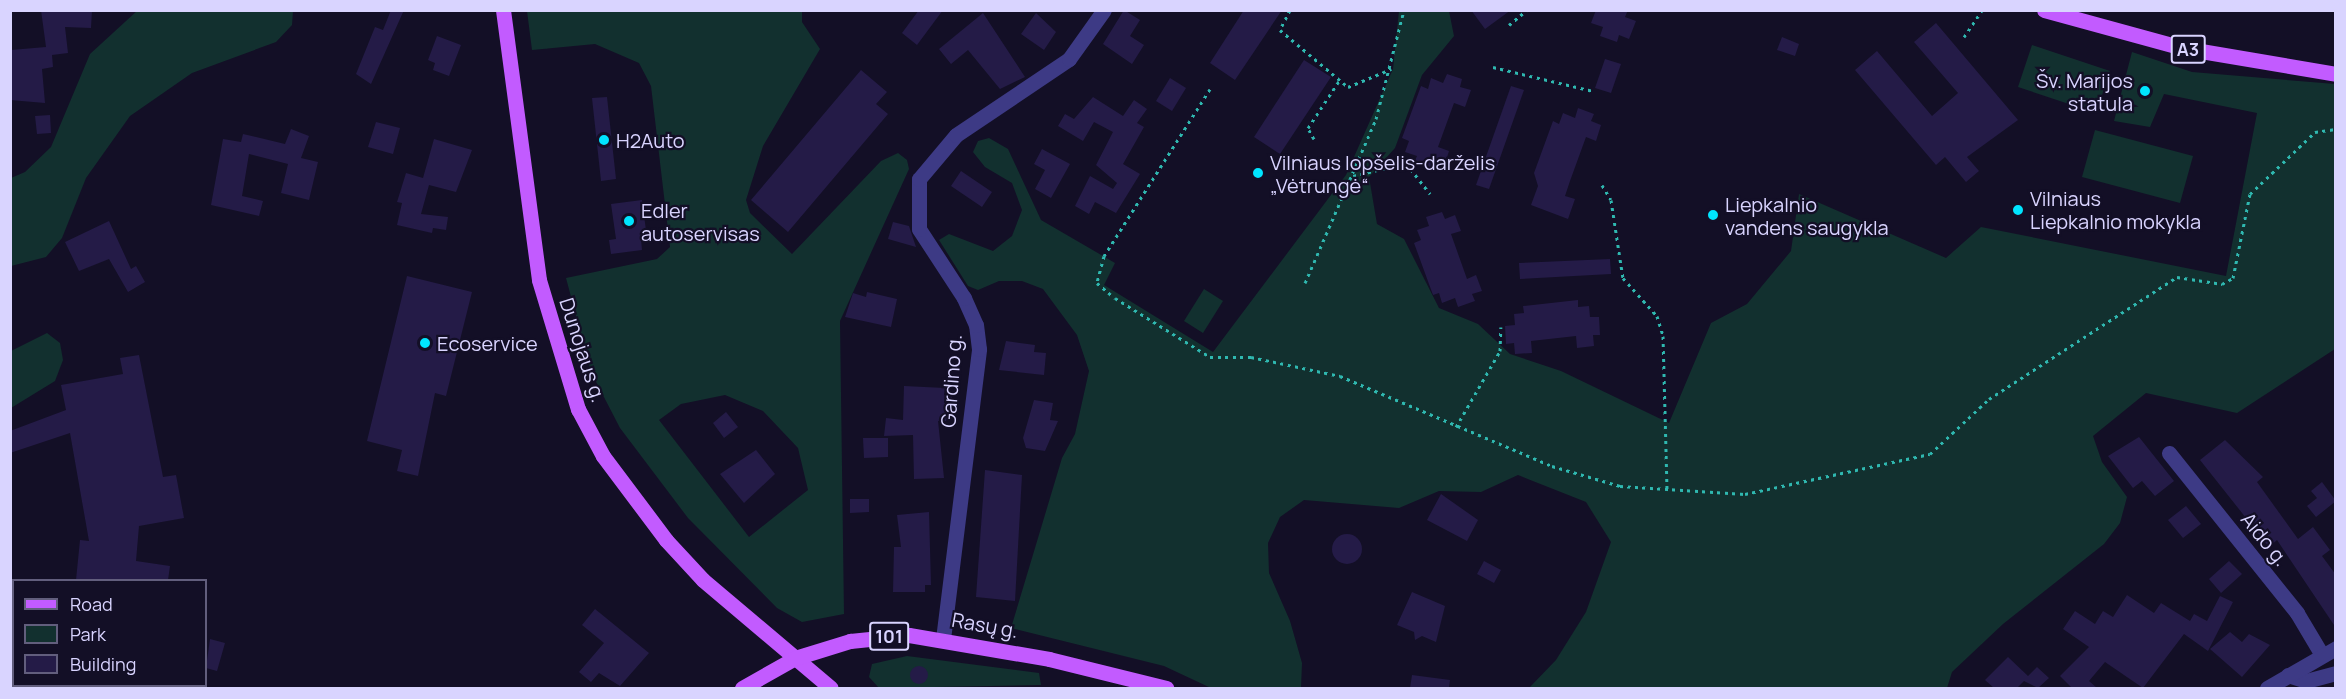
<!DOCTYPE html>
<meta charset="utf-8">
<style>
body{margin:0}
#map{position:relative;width:2346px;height:699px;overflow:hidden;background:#130f26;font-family:Manrope,sans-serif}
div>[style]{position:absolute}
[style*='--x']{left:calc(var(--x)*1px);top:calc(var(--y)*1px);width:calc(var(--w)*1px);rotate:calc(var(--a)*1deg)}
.green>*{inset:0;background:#12302f}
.building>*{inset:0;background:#241b47}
.round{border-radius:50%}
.path>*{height:3px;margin-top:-1.5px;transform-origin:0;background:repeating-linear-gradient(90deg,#2fb8b0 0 3px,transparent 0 7.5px)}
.street>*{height:15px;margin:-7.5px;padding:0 7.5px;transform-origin:7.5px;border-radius:7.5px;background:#3d3a85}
.primary>*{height:15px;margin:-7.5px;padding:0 7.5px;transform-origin:7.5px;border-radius:7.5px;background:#c25bff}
.dots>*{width:16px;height:16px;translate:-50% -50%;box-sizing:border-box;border:3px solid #130f26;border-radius:50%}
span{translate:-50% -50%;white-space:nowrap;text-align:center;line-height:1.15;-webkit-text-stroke:4.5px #130f26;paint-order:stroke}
.shield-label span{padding:2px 4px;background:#130f26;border:2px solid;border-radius:4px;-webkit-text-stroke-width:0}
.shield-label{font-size:18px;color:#d9d4ff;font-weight:700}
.poi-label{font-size:20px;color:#d9d4ff}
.right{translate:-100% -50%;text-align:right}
.left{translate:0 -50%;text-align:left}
.street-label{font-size:20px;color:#d9d4ff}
.frame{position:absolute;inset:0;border:12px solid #d9d4ff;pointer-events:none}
.legend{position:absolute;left:12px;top:579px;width:195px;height:108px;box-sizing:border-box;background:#130f26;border:2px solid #625e7d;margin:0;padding:8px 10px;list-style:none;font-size:18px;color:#d9d4ff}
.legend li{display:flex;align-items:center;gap:12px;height:30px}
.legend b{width:30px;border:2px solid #625e7d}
</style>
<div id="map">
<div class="green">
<i style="clip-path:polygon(138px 10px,293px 11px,292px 25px,276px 42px,192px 73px,130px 116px,86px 178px,62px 238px,46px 257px,11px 266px,11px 178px,25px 172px,51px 147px,90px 54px)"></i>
<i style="clip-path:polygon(evenodd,527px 11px,802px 11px,802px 22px,820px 49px,763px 146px,746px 200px,750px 213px,792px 254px,881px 161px,898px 153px,907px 160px,909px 169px,840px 321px,844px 614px,802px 622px,777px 608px,688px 518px,620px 428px,591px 372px,566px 278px,657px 259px,670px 247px,651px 86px,639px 63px,595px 44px,532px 50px,527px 11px,725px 395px,763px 411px,798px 448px,808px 490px,749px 537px,659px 420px,681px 404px,725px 395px)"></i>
<i style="clip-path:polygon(1399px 11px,1449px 11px,1454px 36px,1422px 75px,1395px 148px,1369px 177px,1377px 224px,1404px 239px,1439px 308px,1478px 324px,1510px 354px,1561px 371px,1669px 423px,1711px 323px,1747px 304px,1791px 251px,1799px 194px,1946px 258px,1981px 227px,2226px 276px,2257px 113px,2164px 94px,2150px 127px,2114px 121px,2132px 52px,2192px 72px,2335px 84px,2335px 349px,2237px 413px,2146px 393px,2093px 436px,2102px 462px,2127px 497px,2120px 523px,2104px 544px,2003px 624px,1952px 672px,1947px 688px,1529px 688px,1556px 660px,1586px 612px,1611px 542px,1586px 502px,1518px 475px,1481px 492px,1439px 491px,1399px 508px,1304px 500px,1280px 517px,1268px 543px,1269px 573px,1290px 621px,1302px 663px,1301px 688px,1211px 688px,1164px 666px,1011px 628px,1062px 458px,1075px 434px,1089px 371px,1077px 335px,1043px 289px,1022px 281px,999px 281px,978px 290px,968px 286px,939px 240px,949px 234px,993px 251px,1012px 236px,1022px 210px,1012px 183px,985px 167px,973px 152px,978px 141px,989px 138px,1008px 149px,1041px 220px,1115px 263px,1104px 285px,1213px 352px,1346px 175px,1393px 69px)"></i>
<i style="clip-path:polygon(2032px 45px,2110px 71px,2096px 113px,2018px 87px)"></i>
<i style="clip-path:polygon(2095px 130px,2193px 156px,2180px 203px,2082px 177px)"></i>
<i style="clip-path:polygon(1204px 289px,1223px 301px,1203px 333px,1184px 321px)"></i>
<i style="clip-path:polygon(47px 333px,60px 343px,63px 360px,55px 381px,11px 408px,11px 351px)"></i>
<i style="clip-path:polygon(907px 656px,1039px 673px,1041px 685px,879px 688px,869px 677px,872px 664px)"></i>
</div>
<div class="building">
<i style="clip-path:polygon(41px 10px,92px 10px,91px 28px,65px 27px,68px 53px,52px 55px,53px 67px,42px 69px,45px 103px,10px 100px,11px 50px,46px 47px)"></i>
<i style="clip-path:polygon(391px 10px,404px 10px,371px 84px,356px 74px,375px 27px,383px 30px)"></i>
<i style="clip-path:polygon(919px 10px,943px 10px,917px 45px,902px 33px)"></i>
<i style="clip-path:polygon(1124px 10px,1140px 20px,1130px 36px,1144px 45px,1132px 64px,1103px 44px)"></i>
<i style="clip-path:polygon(1244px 10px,1282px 10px,1235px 80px,1210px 63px)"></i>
<i style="clip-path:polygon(1471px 10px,1511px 10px,1485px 29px)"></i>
<i style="clip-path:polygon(1596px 10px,1628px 10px,1625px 17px,1636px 21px,1629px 39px,1619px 35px,1617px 42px,1600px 36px,1603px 27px,1591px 23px)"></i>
<i style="clip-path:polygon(983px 13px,1025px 77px,1000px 89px,968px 50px,951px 64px,939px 49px)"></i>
<i style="clip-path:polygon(1036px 13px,1056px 32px,1044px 50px,1021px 34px)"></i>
<i style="clip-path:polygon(1936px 23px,2018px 120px,1967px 157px,1979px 171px,1966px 182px,1945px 157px,1936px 165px,1855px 70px,1877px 51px,1932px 116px,1958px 93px,1914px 42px)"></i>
<i style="clip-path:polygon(437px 36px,461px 45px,449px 76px,433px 70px,435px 63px,428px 60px)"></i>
<i style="clip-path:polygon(1782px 37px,1799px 44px,1795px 56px,1777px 50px)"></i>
<i style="clip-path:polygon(1605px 59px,1621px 64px,1611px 93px,1595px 88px)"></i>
<i style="clip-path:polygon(1304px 60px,1331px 77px,1280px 154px,1254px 137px)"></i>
<i style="clip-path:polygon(861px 70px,887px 92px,876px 104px,888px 114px,788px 232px,751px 200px)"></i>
<i style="clip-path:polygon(1447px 74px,1462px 79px,1460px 87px,1471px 90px,1465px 107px,1454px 103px,1438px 147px,1449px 151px,1444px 167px,1433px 163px,1431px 169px,1414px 163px,1417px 156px,1405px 152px,1409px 141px,1402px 138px,1421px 86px,1428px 89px,1431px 78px,1443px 83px)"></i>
<i style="clip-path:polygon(1170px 78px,1186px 88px,1172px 111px,1156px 101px)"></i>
<i style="clip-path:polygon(1511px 86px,1524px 90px,1489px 189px,1476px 185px)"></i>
<i style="clip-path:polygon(607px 97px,616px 179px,601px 181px,592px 98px)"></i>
<i style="clip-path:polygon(1093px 97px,1123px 116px,1134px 100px,1147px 109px,1137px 123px,1144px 127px,1123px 164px,1140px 174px,1116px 213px,1095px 202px,1089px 214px,1075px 206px,1090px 176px,1113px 189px,1117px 183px,1096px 165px,1113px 132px,1094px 122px,1083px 141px,1058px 126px,1065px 114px,1074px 119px)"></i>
<i style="clip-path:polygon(1578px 108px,1594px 114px,1591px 121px,1601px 125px,1596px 141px,1586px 137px,1570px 181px,1565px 196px,1575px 199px,1568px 219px,1531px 205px,1538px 186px,1534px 173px,1553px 121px,1559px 124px,1563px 113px,1575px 118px)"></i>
<i style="clip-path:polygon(50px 115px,51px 133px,37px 134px,35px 116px)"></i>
<i style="clip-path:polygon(376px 122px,400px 128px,393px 154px,368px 147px)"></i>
<i style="clip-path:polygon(291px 129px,309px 136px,301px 158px,318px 162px,309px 200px,281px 193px,288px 164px,249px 154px,242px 196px,263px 201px,259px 216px,211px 205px,223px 139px,241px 142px,243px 134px,285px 144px)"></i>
<i style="clip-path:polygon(434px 139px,472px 150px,456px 192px,429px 185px,421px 214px,448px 217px,446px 230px,433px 228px,432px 233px,397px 225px,402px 203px,397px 202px,406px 173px,423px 178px)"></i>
<i style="clip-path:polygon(1042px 149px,1070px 164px,1051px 198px,1035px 189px,1045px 170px,1034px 164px)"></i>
<i style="clip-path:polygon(961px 171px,992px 192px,982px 207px,951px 186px)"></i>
<i style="clip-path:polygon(642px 200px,647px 238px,641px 239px,642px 250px,611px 254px,609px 240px,616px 239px,611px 204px)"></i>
<i style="clip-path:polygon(1442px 212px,1445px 219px,1455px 215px,1461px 231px,1451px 234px,1467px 279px,1476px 275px,1482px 291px,1472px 294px,1475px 301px,1458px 307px,1455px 298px,1442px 303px,1439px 293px,1433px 295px,1414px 243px,1421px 240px,1417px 230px,1429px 226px,1426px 217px)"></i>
<i style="clip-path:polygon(109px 221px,131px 269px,136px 266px,145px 282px,128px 292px,109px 259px,79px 271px,65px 242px)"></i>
<i style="clip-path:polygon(893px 222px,909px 226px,916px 247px,888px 239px)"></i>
<i style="clip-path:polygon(1610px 259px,1611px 274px,1520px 279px,1519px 263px)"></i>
<i style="clip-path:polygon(407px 276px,472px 292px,446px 396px,435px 393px,418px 476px,397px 471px,402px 450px,367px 441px)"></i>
<i style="clip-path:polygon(867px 292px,897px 299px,891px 327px,845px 317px,853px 293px,866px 297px)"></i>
<i style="clip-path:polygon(1578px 300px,1578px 307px,1589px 306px,1590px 317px,1599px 317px,1600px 335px,1593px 335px,1594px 346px,1577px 348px,1576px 336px,1531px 341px,1532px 353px,1515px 354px,1514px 343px,1506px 344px,1505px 326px,1515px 325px,1514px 314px,1524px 313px,1523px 306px)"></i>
<i style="clip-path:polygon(1006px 341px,1035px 345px,1034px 352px,1046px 353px,1044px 375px,999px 370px)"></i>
<i style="clip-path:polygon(139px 355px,163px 477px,176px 475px,184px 518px,139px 526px,136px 561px,170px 566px,168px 580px,76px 580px,80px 540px,89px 541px,70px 433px,10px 453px,10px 431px,66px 410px,61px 385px,123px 374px,120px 358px)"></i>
<i style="clip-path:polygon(904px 386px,945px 388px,944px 395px,952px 395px,952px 421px,938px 421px,944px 478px,914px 479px,913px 435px,884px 436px,886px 418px,903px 420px)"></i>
<i style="clip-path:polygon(1034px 400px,1053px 403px,1050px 420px,1058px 421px,1045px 451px,1026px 448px,1023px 438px)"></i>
<i style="clip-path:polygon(726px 412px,738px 427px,724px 438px,713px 423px)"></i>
<i style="clip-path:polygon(2139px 437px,2174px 481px,2155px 496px,2142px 481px,2133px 488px,2108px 456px)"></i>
<i style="clip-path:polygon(863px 438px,888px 438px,888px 457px,864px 458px)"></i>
<i style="clip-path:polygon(2225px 440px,2263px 477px,2257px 482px,2298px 539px,2313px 527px,2330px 550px,2322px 556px,2336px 575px,2336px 628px,2277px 540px,2269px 547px,2200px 460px)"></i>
<i style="clip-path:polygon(756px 450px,775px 474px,744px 503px,720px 474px)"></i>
<i style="clip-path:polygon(985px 470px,1022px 475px,1015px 601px,976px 597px)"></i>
<i style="clip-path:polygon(2322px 482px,2336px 501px,2316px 517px,2307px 506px,2317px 498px,2311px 491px)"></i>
<i style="clip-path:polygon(1441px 494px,1478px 520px,1467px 541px,1427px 520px)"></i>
<i style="clip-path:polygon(850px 499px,869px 499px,869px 512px,850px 513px)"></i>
<i style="clip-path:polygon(2186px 506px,2201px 524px,2183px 538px,2168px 520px)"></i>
<i style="clip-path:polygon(929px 512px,931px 585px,925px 585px,925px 592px,893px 592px,894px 547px,901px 547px,897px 515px)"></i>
<i class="round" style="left:1332px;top:534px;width:30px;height:30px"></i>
<i style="clip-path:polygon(1484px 561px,1501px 570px,1494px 583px,1477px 574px)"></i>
<i style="clip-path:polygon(2229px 561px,2242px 574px,2221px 593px,2209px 579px)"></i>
<i style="clip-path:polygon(1412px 592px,1445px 606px,1436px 642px,1422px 636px,1415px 640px,1414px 632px,1397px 625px)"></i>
<i style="clip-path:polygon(2127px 595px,2154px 613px,2161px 603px,2190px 621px,2194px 614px,2207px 621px,2220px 596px,2233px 602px,2208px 651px,2184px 634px,2143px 688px,2105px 662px,2089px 681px,2097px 688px,2072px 688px,2060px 676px,2089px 647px,2063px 629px,2075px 611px,2095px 624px,2103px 611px,2113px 617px)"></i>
<i style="clip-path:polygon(595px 609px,649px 653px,620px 686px,599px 673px,591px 682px,579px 672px,604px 643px,582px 625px)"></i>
<i style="clip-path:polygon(2230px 632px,2242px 642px,2249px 634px,2270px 645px,2242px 677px,2210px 649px)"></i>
<i style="clip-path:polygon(210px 639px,225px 643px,217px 671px,206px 668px)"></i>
<i style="clip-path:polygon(2008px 657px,2028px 676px,2037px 667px,2049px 678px,2038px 688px,2024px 681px,2017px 688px,1994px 688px,1985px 680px)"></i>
<i class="round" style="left:910px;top:666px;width:18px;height:18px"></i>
<i style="clip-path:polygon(1412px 675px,1450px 680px,1449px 688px,1410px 688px)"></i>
</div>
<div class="path">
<i style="--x:1290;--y:10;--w:22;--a:117"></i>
<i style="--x:1280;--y:30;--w:89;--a:40"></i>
<i style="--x:1348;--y:87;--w:47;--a:-22.7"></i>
<i style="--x:1509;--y:25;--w:23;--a:-40"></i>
<i style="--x:1964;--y:37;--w:32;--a:-56"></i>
<i style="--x:1493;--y:67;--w:103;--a:13.5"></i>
<i style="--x:1210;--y:89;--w:198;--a:122.4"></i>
<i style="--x:1104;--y:256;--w:28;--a:105"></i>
<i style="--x:1097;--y:283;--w:23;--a:40"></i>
<i style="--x:1115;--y:298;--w:112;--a:31.8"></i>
<i style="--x:1210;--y:357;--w:41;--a:0"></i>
<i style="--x:1251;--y:357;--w:91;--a:12.1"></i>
<i style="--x:1340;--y:376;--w:230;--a:23"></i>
<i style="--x:1552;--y:466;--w:71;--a:16.4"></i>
<i style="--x:1620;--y:486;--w:125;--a:3.7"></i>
<i style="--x:1745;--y:494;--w:189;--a:-12.2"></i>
<i style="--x:1930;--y:454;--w:81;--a:-43"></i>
<i style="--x:1989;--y:399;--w:224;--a:-33"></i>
<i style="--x:2177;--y:277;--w:46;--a:8.8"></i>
<i style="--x:2222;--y:284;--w:13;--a:-29"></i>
<i style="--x:2233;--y:278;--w:86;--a:-78.6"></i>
<i style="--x:2250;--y:194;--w:90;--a:-43.6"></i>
<i style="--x:2315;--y:132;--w:21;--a:-8"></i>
<i style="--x:1314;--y:139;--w:13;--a:-119"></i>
<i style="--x:1308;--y:128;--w:56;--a:-56.6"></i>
<i style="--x:1353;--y:176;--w:55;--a:-13.8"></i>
<i style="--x:1406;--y:163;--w:39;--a:52"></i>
<i style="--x:1602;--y:185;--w:17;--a:59"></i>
<i style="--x:1611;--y:200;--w:79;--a:81.3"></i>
<i style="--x:1623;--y:278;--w:51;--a:48.2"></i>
<i style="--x:1657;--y:316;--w:21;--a:73"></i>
<i style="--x:1663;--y:336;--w:153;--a:88.5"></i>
<i style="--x:1305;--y:283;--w:179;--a:-66.6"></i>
<i style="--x:1376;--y:119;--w:113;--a:-75.6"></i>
<i style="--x:1456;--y:427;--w:88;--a:-59.9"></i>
<i style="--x:1500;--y:351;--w:24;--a:-88"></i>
</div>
<div class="street">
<i style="--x:2169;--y:453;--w:205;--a:51.3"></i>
<i style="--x:2297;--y:613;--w:49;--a:59.2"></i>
<i style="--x:943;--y:639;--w:292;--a:-82.9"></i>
<i style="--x:979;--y:349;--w:24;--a:-97"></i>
<i style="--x:976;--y:325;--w:30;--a:-114"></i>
<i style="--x:964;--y:298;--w:82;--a:-123.1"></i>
<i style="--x:919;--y:229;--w:50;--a:-90"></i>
<i style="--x:919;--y:179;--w:57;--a:-49.9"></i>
<i style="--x:956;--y:135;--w:136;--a:-33.9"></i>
<i style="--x:1069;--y:59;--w:60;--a:-54.5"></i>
<i style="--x:10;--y:673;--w:4;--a:0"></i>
<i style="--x:2288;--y:675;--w:19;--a:18"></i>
<i style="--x:2306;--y:681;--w:31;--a:-15"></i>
<i style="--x:129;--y:686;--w:19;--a:6"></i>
<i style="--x:2267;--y:688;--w:80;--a:-30.1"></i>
</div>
<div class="primary">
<i style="--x:503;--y:10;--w:272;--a:82.4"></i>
<i style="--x:539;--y:280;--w:135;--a:73.2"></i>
<i style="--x:578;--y:409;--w:53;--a:62"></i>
<i style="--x:603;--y:456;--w:105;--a:53.1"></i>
<i style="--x:666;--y:540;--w:54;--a:47.2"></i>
<i style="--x:703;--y:580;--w:167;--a:40.2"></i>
<i style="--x:2044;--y:10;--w:144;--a:15.3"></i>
<i style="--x:2183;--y:48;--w:155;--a:9.6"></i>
<i style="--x:742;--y:688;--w:61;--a:-29.5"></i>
<i style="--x:795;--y:658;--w:58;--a:-17.2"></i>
<i style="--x:850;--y:641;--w:59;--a:-5.8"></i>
<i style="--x:909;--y:635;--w:142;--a:9.7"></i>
<i style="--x:1049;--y:659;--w:121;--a:13.9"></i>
</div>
<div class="dots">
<i style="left:2145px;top:91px;background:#00e5ff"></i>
<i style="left:604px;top:140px;background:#00e5ff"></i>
<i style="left:1258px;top:173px;background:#00e5ff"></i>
<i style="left:2018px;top:210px;background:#00e5ff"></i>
<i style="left:1713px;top:215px;background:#00e5ff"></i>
<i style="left:629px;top:221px;background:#00e5ff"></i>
<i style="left:425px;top:343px;background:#00e5ff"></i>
</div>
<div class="shield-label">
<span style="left:2188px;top:49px">A3</span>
<span style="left:889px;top:636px">101</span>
</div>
<div class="poi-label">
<span class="right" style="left:2133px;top:92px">Šv. Marijos<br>statula</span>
<span class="left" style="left:616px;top:140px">H2Auto</span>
<span class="left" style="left:1270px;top:174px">Vilniaus lopšelis-darželis<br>„Vėtrungė“</span>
<span class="left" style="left:2030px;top:210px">Vilniaus<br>Liepkalnio mokykla</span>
<span class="left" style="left:1725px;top:216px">Liepkalnio<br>vandens saugykla</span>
<span class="left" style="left:641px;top:222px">Edler<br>autoservisas</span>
<span class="left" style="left:437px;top:343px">Ecoservice</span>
</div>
<div class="street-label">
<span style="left:583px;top:350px;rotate:72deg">Dunojaus g.</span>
<span style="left:951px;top:381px;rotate:-86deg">Gardino g.</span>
<span style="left:2265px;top:539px;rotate:51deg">Aido g.</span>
<span style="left:985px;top:625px;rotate:10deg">Rasų g.</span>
</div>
<div class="frame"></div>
<ul class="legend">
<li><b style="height:8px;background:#c25bff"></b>Road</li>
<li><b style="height:16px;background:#12302f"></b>Park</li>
<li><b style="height:16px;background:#241b47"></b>Building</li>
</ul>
</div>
